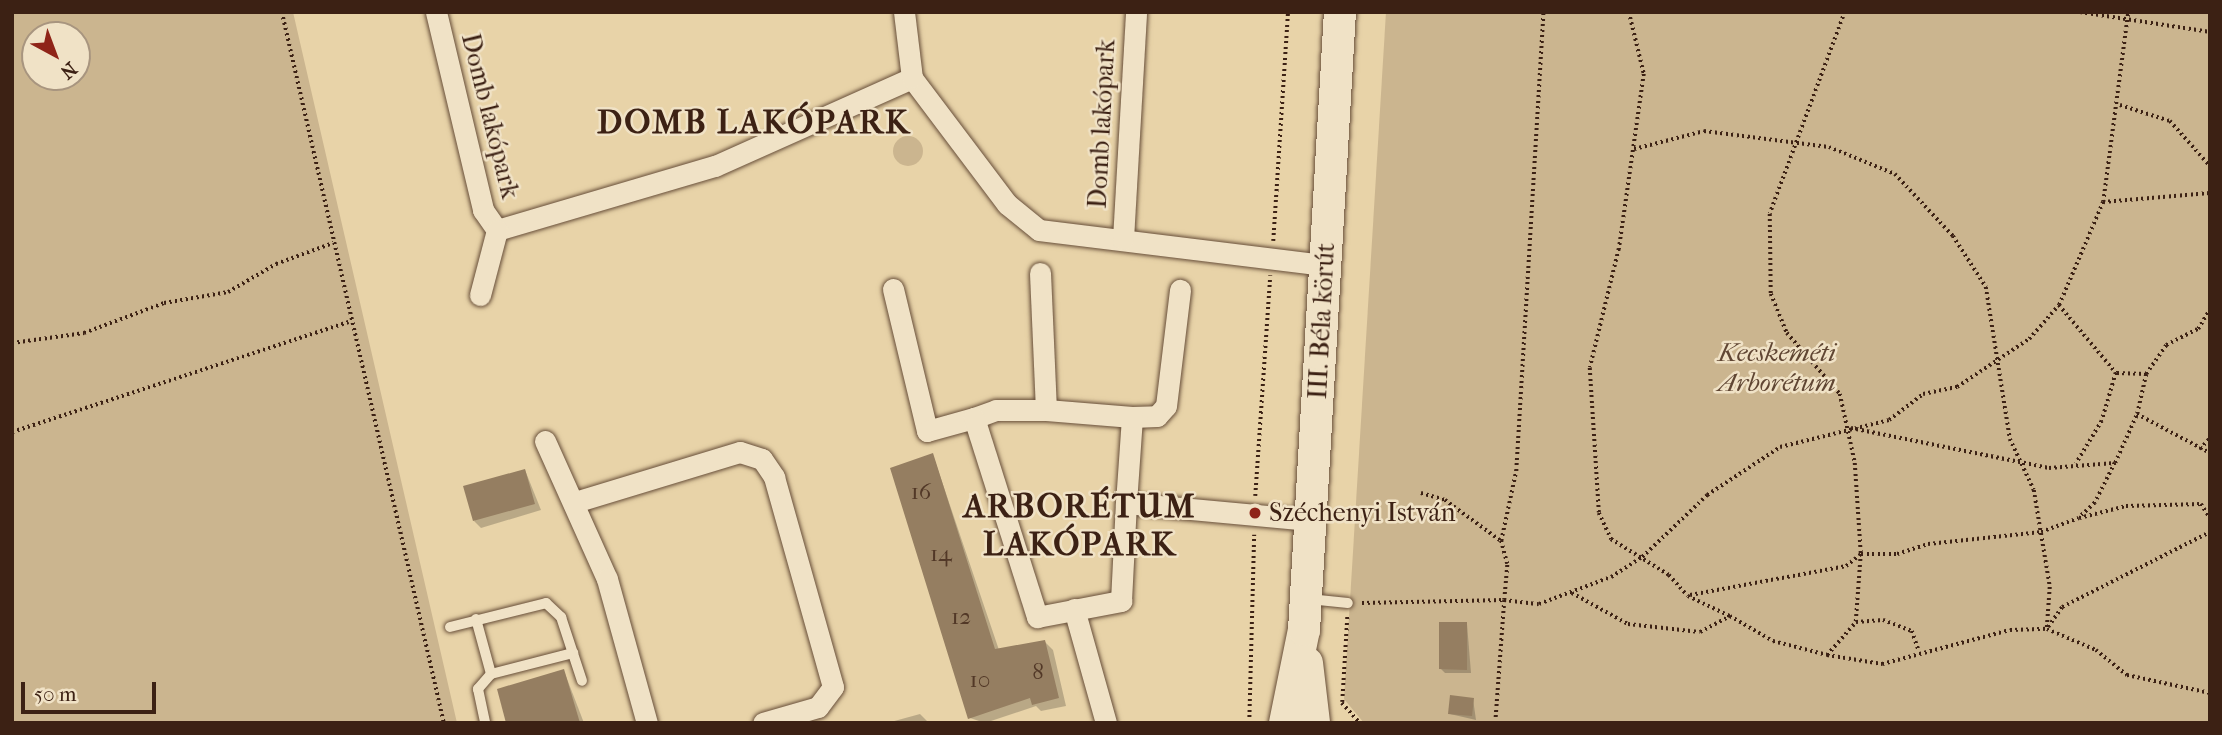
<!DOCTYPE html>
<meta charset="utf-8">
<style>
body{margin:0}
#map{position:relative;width:2222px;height:735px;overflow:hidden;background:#e8d3a8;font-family:"IM FELL French Canon",serif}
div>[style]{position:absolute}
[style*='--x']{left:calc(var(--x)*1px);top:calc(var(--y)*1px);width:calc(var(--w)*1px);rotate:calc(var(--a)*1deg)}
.green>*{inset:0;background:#cbb58f}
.round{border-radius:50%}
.shadow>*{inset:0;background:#0003}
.building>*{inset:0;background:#957e61}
.path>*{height:3.5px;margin-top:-1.75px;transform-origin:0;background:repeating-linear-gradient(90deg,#3c2114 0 2px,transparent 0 5.5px)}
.roads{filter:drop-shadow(0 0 2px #674e39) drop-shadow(0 0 2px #674e39)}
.lane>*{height:10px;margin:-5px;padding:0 5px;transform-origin:5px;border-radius:5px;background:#f0e2c6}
.street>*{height:21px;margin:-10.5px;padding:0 10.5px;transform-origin:10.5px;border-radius:10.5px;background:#f0e2c6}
.secondary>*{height:32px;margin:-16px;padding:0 16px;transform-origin:16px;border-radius:16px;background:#f0e2c6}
.dots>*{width:19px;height:19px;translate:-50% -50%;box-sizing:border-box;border:4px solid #f0e2c6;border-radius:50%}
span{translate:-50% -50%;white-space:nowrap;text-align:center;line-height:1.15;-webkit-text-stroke:5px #f0e2c6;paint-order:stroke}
.number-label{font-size:23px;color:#523827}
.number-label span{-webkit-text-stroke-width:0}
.street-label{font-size:26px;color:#3c2114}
.park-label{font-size:26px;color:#604633;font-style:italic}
.poi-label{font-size:26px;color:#3c2114}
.left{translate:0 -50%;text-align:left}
.district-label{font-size:33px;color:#3c2114;font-weight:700;letter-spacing:2px}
.frame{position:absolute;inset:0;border:14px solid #3c2114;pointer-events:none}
.north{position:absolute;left:21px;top:21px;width:70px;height:70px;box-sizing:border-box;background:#f0e2c6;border:2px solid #a8957f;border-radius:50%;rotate:139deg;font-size:19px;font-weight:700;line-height:28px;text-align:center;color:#3c2114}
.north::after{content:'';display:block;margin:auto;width:24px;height:32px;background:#8f2418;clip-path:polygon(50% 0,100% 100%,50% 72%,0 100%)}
.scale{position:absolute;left:21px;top:682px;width:135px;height:32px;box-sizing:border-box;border:4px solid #3c2114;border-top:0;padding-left:9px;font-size:21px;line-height:24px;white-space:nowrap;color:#3c2114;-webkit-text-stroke:5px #f0e2c6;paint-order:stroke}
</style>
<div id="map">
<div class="green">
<i style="clip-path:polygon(evenodd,12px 12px,293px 12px,457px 723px,12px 723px,12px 12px,35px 35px,77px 35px,77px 77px,35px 77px,35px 35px)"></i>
<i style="clip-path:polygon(1386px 12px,2210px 12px,2210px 723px,1364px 723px,1344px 699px)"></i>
<i class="round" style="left:893px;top:136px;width:30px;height:30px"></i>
</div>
<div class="shadow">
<i style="clip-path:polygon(933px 455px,999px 650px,1045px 642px,1053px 650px,1066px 706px,1041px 711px,1036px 706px,985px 723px,970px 718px)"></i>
<i style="clip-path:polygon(525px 470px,541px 510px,481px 528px,474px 521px)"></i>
<i style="clip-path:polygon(1467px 624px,1471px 673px,1445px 673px,1441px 669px)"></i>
<i style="clip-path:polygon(564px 671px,584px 723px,508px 723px)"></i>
<i style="clip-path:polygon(1473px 699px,1476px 720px,1450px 714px)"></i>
<i style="clip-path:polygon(920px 714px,929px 723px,887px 723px)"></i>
</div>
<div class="building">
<i style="clip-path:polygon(933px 453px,995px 649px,1045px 640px,1059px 698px,1032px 705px,1030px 698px,968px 719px,890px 468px)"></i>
<i style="clip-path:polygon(525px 469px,535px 504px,473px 521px,463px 486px)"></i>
<i style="clip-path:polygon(1439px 622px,1467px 622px,1467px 670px,1439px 669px)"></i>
<i style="clip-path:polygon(564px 669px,580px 723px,506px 723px,497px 689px)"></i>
<i style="clip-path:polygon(1450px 695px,1474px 698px,1472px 716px,1448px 714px)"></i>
</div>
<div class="path">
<i style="--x:282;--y:12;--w:729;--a:77.16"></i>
<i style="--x:1629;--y:12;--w:64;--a:76.4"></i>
<i style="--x:1644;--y:74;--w:177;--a:98.1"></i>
<i style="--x:1619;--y:249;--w:122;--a:103.7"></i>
<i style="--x:1590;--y:368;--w:145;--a:86.4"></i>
<i style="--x:1599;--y:513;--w:29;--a:65"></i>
<i style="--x:1611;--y:539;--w:68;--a:31.8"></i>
<i style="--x:1669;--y:575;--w:28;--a:48"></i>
<i style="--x:1688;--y:596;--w:47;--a:25.5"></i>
<i style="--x:1845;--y:12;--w:215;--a:110.4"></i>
<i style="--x:1770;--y:214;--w:80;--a:89.3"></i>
<i style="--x:1771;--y:294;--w:42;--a:67.7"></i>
<i style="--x:1787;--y:333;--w:81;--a:49"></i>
<i style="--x:1840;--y:394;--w:71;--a:77.7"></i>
<i style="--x:1855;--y:463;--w:91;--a:86.2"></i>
<i style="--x:1861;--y:554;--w:68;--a:94.2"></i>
<i style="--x:1856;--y:622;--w:27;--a:-4"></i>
<i style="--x:1883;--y:620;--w:31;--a:21"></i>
<i style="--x:1912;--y:631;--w:21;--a:71"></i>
<i style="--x:2080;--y:12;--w:132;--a:8.7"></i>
<i style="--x:2120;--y:105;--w:52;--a:17.7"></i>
<i style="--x:2170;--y:121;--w:60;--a:48.4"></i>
<i style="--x:1634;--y:149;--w:72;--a:-14.4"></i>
<i style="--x:1704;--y:131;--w:126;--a:7.3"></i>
<i style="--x:1829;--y:147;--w:71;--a:22.2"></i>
<i style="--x:1895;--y:174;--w:85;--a:46.9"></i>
<i style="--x:1953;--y:236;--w:61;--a:57.1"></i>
<i style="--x:1986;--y:287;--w:154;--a:81"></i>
<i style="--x:2010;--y:439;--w:56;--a:64.8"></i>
<i style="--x:2034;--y:490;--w:98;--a:80.6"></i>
<i style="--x:2050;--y:587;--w:42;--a:94.1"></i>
<i style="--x:2103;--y:202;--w:107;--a:-4.8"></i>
<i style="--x:1273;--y:241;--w:229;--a:-86.3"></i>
<i style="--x:2059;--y:305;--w:89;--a:50"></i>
<i style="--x:2116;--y:373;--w:50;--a:106.3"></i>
<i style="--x:2102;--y:421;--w:50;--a:121.2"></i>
<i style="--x:12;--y:343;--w:73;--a:-7.9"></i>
<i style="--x:84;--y:333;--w:85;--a:-20.6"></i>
<i style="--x:164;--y:303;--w:65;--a:-9.8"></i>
<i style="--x:228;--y:292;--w:56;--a:-30.3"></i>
<i style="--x:276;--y:264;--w:61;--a:-20.2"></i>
<i style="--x:2117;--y:373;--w:29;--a:2"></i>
<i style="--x:2137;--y:414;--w:41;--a:-77.3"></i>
<i style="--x:2146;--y:374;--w:35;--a:-55"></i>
<i style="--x:2166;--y:345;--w:36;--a:-27"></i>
<i style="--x:2198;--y:329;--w:23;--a:-59"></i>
<i style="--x:1851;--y:428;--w:202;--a:11.4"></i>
<i style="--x:2049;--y:468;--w:66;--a:-4.3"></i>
<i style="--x:2115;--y:463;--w:54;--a:-65.8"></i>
<i style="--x:2137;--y:414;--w:83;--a:28.1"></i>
<i style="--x:12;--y:432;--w:354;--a:-18.1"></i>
<i style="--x:2200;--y:449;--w:15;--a:-48"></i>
<i style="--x:2115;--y:463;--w:45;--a:116.6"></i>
<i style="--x:2095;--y:503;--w:22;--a:137"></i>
<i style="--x:2079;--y:518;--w:49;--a:-14.3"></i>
<i style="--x:2126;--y:506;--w:75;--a:-1.5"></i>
<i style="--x:2201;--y:504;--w:17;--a:57"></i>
<i style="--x:1421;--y:493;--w:25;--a:16"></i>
<i style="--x:1445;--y:500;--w:69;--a:36.2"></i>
<i style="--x:1255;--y:496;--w:221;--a:-86.1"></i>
<i style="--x:1572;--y:593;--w:64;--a:29"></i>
<i style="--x:1628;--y:624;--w:72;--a:6.3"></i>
<i style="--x:1700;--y:632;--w:34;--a:-28"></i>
<i style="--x:1730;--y:616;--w:50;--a:30.2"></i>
<i style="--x:1773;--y:641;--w:56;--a:14.5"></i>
<i style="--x:1827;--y:655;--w:44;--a:-48.7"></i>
<i style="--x:1690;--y:595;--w:159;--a:-10.5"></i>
<i style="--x:1846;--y:566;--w:19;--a:-39"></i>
<i style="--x:1861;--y:554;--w:36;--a:0"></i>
<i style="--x:1897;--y:554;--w:33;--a:-18"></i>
<i style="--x:1928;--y:544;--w:114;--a:-6.1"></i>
<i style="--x:2041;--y:532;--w:40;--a:-20.2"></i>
<i style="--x:1362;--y:603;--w:142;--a:-1.2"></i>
<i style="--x:1504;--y:600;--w:36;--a:-85"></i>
<i style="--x:1507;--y:564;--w:24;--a:-105"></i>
<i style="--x:1501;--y:541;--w:72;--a:-77.9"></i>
<i style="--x:1516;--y:471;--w:460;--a:-86.6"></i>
<i style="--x:2048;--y:627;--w:24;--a:-55"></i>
<i style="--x:2062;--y:607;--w:166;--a:-26.9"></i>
<i style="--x:1827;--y:655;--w:56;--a:9.3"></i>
<i style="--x:1882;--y:664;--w:132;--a:-14.9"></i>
<i style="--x:2010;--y:630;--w:37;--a:-2"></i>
<i style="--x:2047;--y:629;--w:53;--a:23.2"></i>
<i style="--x:2096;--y:650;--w:40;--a:39"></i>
<i style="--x:2127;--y:675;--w:85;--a:12.2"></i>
<i style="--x:1342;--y:702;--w:85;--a:-86.6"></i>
<i style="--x:1342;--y:703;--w:27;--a:48"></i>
<i style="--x:1249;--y:723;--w:188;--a:-88.5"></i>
<i style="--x:1495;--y:723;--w:123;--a:-85.8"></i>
<i style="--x:1504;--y:600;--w:35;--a:7"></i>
<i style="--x:1539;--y:604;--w:77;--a:-20.6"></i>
<i style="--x:1611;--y:577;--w:37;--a:-33"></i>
<i style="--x:1642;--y:557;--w:90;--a:-43.6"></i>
<i style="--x:1707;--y:495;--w:87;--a:-33.3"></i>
<i style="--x:1780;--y:447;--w:112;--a:-13.9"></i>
<i style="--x:1889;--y:420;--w:43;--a:-37.4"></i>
<i style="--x:1923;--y:394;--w:35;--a:-12"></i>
<i style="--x:1957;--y:387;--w:87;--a:-33.7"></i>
<i style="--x:2029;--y:339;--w:45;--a:-48.6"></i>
<i style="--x:2059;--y:305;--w:112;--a:-66.9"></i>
<i style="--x:2103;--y:202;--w:192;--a:-82.5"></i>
</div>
<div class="roads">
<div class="lane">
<i style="--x:1309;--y:599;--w:39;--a:6"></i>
<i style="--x:476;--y:619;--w:57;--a:74.7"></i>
<i style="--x:491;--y:674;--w:20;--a:131"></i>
<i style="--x:478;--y:689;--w:35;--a:78"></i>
<i style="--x:450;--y:627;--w:99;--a:-14"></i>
<i style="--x:546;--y:603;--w:21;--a:43"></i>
<i style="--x:561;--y:617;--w:67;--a:71.8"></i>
<i style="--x:491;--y:674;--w:85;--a:-14.4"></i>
</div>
<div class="street">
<i style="--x:436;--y:12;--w:204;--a:76.6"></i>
<i style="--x:483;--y:210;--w:24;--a:55"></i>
<i style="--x:497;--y:230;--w:227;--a:-16.4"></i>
<i style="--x:715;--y:166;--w:216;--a:-24.1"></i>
<i style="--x:912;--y:78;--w:158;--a:53"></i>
<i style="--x:1007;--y:204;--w:41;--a:39.1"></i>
<i style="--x:1039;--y:230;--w:288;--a:7"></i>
<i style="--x:904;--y:12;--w:66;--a:83.1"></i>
<i style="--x:1123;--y:239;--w:227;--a:-86.7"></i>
<i style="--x:1040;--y:273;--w:137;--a:87.5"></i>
<i style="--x:893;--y:289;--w:146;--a:76.5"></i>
<i style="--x:927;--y:431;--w:49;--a:-15.5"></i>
<i style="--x:480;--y:295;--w:67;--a:-75.3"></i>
<i style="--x:1132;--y:417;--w:25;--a:-2"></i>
<i style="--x:1157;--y:416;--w:13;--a:-48"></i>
<i style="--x:1166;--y:406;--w:117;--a:-83.1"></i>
<i style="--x:545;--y:441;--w:151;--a:65.8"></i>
<i style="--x:607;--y:579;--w:149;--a:74.5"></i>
<i style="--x:575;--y:502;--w:172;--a:-16.9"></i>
<i style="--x:740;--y:452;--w:23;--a:18"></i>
<i style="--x:762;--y:459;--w:22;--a:56"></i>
<i style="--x:774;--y:477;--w:218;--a:74.3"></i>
<i style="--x:833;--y:687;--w:25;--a:127"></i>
<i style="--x:818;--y:707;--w:57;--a:163.8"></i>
<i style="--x:1126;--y:503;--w:86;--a:-86"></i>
<i style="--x:1132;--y:417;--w:86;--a:-175.3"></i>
<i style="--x:1046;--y:410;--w:50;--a:180"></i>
<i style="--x:996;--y:410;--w:23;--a:160"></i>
<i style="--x:974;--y:418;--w:209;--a:72.4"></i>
<i style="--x:1037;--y:617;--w:86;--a:-10.8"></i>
<i style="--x:1121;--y:601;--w:98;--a:-87.1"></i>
<i style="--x:1126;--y:503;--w:185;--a:5.3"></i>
<i style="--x:1074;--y:609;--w:118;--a:74.3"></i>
</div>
<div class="secondary">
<i style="--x:1307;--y:663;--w:60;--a:83.3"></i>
<i style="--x:1285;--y:723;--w:95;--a:-78.5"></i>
<i style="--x:1304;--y:630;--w:619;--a:-86.67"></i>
</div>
</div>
<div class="dots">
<i style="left:1255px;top:513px;background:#8f2418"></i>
</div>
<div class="number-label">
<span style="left:921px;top:492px">16</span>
<span style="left:941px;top:554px">14</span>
<span style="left:961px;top:617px">12</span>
<span style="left:1038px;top:672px">8</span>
<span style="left:980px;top:680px">10</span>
</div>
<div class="street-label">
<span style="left:490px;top:116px;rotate:76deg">Domb lakópark</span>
<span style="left:1102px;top:124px;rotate:-87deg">Domb lakópark</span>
<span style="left:1322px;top:321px;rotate:-87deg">III. Béla körút</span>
</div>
<div class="park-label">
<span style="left:1777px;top:368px">Kecskeméti<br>Arborétum</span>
</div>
<div class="poi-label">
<span class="left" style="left:1269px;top:513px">Széchenyi István</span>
</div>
<div class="district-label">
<span style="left:754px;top:123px">DOMB LAKÓPARK</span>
<span style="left:1080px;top:526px">ARBORÉTUM<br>LAKÓPARK</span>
</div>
<div class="frame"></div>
<div class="north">N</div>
<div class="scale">50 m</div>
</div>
